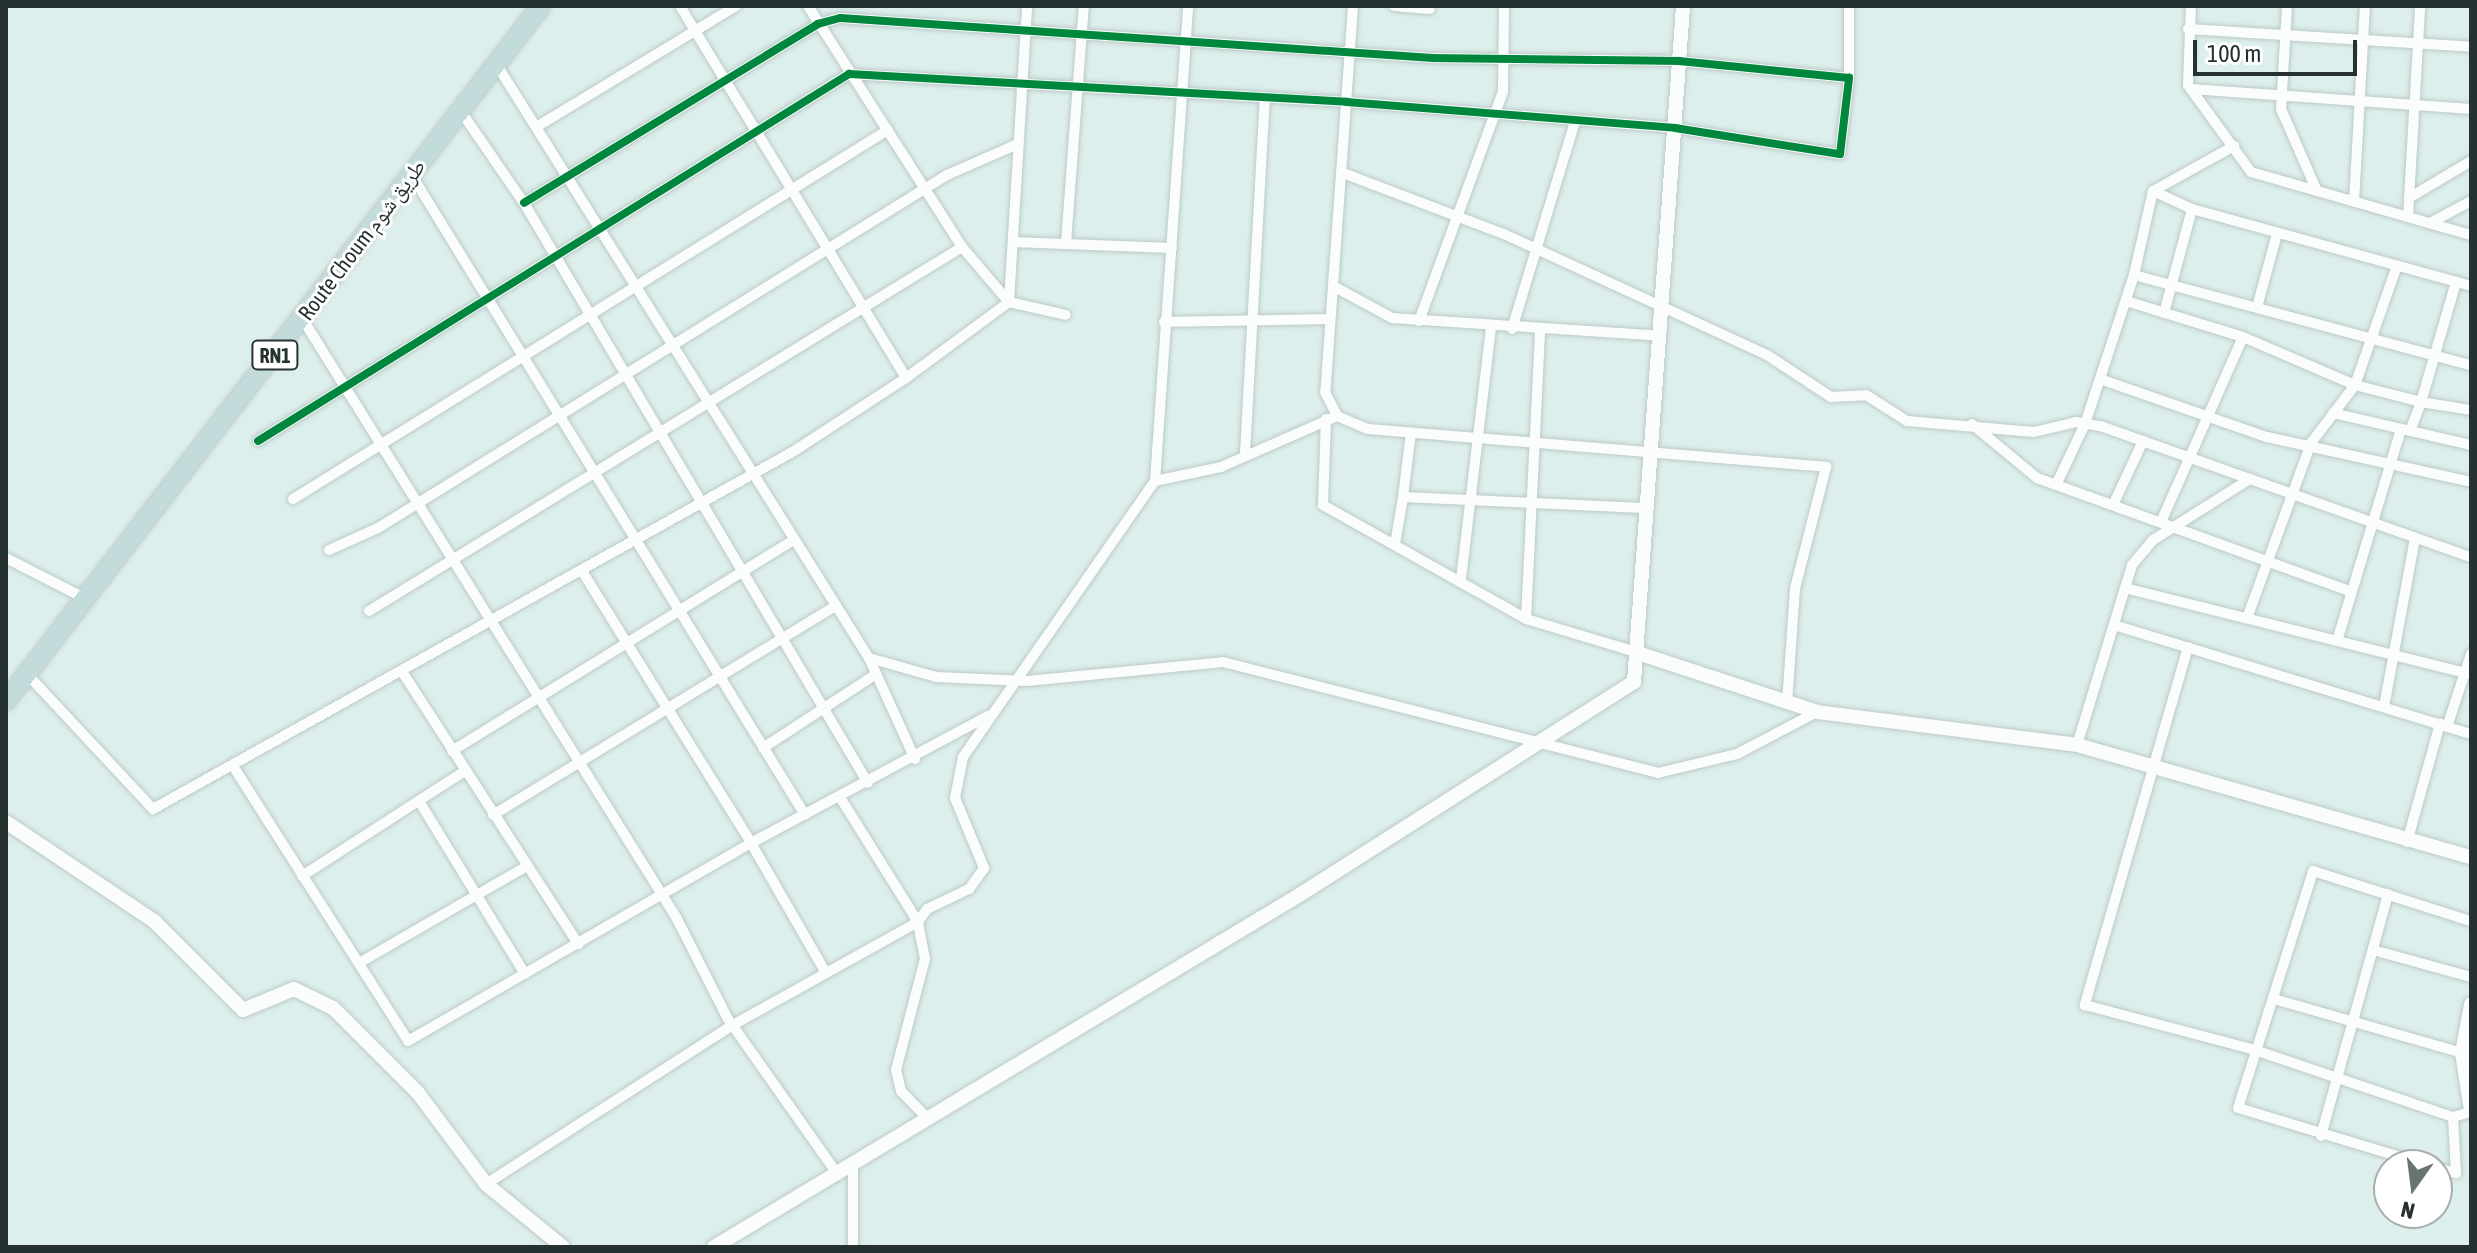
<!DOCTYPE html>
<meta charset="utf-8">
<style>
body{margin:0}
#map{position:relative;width:2477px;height:1253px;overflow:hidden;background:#ddefec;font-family:"Asap Condensed","Noto Naskh Arabic",sans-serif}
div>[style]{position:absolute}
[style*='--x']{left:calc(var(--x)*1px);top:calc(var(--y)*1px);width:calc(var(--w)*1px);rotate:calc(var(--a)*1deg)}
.roads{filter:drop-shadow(0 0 2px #bccac8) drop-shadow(0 0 2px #bccac8)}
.street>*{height:10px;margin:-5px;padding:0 5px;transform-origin:5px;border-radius:5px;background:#fafdfc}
.secondary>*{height:14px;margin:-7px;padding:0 7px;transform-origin:7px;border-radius:7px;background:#fafdfc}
.highway>*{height:18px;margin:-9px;padding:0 9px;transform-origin:9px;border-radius:9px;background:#c3dcdb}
.cycleway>*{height:8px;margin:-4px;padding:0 4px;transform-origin:4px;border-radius:4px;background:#00873e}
span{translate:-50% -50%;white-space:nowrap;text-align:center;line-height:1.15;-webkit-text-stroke:6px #fff;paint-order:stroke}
.shield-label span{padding:2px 6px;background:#fff;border:2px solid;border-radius:6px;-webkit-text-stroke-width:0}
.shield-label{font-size:20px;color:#263231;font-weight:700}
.street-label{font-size:22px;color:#263231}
.frame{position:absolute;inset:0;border:8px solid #263231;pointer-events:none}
.north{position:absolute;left:2373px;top:1149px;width:80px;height:80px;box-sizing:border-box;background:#fff;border:2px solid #a8adad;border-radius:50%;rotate:194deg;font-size:22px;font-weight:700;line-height:32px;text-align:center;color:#263231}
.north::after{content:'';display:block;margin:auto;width:28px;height:36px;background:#667472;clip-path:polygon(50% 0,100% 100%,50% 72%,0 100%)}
.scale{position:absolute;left:2193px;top:40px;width:164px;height:36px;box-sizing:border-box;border:4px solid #263231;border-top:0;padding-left:10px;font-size:24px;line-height:28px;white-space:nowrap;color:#263231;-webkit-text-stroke:6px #fff;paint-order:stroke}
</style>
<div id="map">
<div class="roads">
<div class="street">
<i style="--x:680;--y:6;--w:435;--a:58.7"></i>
<i style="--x:808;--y:6;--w:286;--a:57.4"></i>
<i style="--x:962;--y:247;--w:72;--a:49.5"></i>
<i style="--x:1009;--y:302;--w:58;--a:12.8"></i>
<i style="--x:1353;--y:6;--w:387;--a:94.1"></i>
<i style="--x:1325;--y:392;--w:27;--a:63"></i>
<i style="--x:1337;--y:416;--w:33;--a:23"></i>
<i style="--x:1367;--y:429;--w:461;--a:4.7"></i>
<i style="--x:1826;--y:467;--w:126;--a:104.3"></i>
<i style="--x:1795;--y:589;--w:113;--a:94"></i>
<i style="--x:1394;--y:6;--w:36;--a:5"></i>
<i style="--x:2191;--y:6;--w:79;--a:92.2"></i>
<i style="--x:2188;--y:85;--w:107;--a:54.1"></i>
<i style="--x:2251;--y:172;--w:229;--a:16"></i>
<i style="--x:2287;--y:6;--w:103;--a:93.3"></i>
<i style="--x:2281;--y:109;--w:90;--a:66.3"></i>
<i style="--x:2188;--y:29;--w:284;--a:3.6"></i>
<i style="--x:495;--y:62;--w:704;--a:57.89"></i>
<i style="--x:869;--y:658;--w:70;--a:15.8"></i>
<i style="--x:936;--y:677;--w:91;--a:2.5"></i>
<i style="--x:1027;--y:681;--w:197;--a:-5.5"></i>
<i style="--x:1223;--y:662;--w:449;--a:14.3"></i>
<i style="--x:1658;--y:773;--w:81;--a:-13.5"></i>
<i style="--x:1737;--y:754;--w:90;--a:-27.7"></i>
<i style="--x:1849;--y:78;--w:72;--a:-90"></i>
<i style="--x:2191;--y:89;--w:281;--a:4.1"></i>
<i style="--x:460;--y:110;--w:113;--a:55.5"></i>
<i style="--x:524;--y:203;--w:674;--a:59.33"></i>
<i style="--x:538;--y:126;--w:232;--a:-31.2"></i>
<i style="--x:1343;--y:173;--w:172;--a:20.8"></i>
<i style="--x:1504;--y:234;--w:289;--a:24.7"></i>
<i style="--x:1767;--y:355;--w:77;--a:33.3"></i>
<i style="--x:1831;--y:397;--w:35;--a:-3"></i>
<i style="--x:1866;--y:395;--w:49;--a:32.4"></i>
<i style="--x:1907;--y:421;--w:127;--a:5"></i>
<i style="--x:2034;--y:432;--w:43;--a:-13.4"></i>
<i style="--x:2076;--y:422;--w:27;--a:10"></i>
<i style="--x:2103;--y:427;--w:390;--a:19.5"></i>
<i style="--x:411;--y:174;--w:752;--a:58.42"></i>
<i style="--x:2153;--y:191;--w:93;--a:-29.1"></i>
<i style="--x:2409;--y:198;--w:72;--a:-30.8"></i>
<i style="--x:2354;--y:202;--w:196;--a:-86.8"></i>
<i style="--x:2408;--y:217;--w:211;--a:-86.7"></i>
<i style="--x:2430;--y:223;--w:47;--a:-28.2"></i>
<i style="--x:1013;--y:242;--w:159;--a:2.2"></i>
<i style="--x:1066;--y:243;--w:238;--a:-85.7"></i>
<i style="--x:2134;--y:275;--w:86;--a:-77.3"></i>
<i style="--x:2153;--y:191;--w:43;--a:24.8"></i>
<i style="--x:2192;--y:209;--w:289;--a:15.4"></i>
<i style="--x:1333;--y:286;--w:67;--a:28.5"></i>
<i style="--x:1392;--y:318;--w:269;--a:3.8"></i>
<i style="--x:2126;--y:301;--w:122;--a:17.1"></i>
<i style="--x:2243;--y:337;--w:122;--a:23.2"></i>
<i style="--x:2355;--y:385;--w:68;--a:14.4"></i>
<i style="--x:2421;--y:402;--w:125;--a:-73.7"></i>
<i style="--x:2257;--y:307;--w:76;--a:-74.7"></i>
<i style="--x:2164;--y:313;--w:108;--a:-74.9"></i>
<i style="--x:302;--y:318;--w:706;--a:58.02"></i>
<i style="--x:676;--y:917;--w:114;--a:63"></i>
<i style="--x:728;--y:1019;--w:191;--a:54.8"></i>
<i style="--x:1419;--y:321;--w:245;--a:-69.9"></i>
<i style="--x:1503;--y:91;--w:85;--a:-89.3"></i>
<i style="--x:1164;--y:322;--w:165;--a:-1"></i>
<i style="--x:1512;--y:329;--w:217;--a:-73.1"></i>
<i style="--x:2100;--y:379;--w:177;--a:19.2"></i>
<i style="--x:2267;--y:437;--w:209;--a:12.4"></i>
<i style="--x:2333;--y:413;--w:142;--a:13.1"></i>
<i style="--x:1326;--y:419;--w:86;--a:92"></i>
<i style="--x:1323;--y:505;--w:233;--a:29.3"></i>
<i style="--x:1526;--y:619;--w:118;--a:16.7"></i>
<i style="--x:1972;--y:424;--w:85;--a:39.7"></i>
<i style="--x:2037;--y:478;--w:333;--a:19.9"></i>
<i style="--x:2410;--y:431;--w:31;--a:-69"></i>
<i style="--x:2421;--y:402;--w:51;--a:9.1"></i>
<i style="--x:258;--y:441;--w:696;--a:-31.84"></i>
<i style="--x:849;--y:74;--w:499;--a:3.2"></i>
<i style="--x:1347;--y:102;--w:329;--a:4.5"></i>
<i style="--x:1675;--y:128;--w:167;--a:9"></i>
<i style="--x:1840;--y:154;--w:77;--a:-83.2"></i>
<i style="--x:1849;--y:78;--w:171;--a:-174.3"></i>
<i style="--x:1679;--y:61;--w:246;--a:-179.3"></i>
<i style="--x:1433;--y:58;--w:594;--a:-176.14"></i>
<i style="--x:840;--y:18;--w:23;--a:165"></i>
<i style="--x:818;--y:24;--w:344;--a:148.7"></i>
<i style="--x:1245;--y:453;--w:356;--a:-86.8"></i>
<i style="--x:1155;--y:481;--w:476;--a:-86"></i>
<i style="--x:2056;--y:485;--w:68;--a:-64.6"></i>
<i style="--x:2085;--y:424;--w:157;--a:-71.8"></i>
<i style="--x:2134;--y:275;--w:349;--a:15"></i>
<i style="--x:1403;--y:497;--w:65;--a:-83"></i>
<i style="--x:293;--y:499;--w:700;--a:-31.81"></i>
<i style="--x:2113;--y:505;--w:71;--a:-64.9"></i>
<i style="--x:2161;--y:522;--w:202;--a:-66.1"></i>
<i style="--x:1395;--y:544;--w:48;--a:-80.3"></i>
<i style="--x:1403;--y:497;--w:246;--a:2.6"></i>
<i style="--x:329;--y:550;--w:54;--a:-24.2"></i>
<i style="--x:378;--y:528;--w:670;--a:-31.81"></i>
<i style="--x:947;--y:175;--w:77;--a:-23.6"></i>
<i style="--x:6;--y:558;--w:90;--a:27.1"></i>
<i style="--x:582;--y:571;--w:320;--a:58.1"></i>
<i style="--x:751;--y:843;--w:269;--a:-28.2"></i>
<i style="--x:1461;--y:579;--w:254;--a:-83.2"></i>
<i style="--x:2125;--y:588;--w:357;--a:14"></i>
<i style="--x:369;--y:611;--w:696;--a:-31.54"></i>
<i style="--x:2247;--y:618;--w:186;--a:-69.9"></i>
<i style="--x:2311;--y:443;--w:73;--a:-52.8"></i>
<i style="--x:2355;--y:385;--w:126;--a:-70.6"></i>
<i style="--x:1526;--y:619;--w:289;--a:-87.2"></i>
<i style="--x:2114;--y:625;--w:373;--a:17"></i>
<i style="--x:2337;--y:641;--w:221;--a:-73.2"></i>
<i style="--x:2188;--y:647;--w:373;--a:106.1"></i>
<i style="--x:2085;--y:1005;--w:176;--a:14.8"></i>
<i style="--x:2255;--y:1050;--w:209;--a:18.7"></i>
<i style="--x:869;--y:658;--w:111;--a:65.5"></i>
<i style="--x:403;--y:673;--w:323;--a:57.1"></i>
<i style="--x:27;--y:674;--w:185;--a:47"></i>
<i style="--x:153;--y:809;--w:734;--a:-29.18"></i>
<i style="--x:794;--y:451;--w:134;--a:-33.1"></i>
<i style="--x:906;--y:378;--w:128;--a:-36.4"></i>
<i style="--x:1009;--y:302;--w:297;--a:-86.5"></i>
<i style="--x:2384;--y:707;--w:172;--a:-79.6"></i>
<i style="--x:2447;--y:727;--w:77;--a:-71.8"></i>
<i style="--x:2077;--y:745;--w:188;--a:-73"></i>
<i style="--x:2132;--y:565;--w:33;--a:-50"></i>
<i style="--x:2153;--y:540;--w:115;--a:-32.2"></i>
<i style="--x:763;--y:748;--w:135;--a:-33.2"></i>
<i style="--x:452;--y:751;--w:402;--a:-31.7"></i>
<i style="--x:233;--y:766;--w:326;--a:57.5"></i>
<i style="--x:408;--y:1041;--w:396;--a:-30"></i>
<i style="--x:751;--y:843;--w:150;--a:60"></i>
<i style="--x:419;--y:801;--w:203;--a:58.5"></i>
<i style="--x:493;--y:815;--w:402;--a:-31.4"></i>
<i style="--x:2407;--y:842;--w:123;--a:-74.4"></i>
<i style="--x:302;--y:876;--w:194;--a:-32.8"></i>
<i style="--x:2373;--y:950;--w:102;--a:15.4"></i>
<i style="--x:359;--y:963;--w:194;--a:-30"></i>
<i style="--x:2274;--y:999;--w:196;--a:16"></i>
<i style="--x:928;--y:1119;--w:39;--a:-134"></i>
<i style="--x:901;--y:1091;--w:22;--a:-103"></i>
<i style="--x:896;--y:1070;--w:115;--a:-75.4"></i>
<i style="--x:925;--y:959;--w:38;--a:-101"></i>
<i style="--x:918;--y:922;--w:16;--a:-55"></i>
<i style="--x:927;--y:909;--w:47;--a:-25.5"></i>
<i style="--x:969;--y:889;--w:26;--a:-54"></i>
<i style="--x:984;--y:868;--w:76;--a:-112.5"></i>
<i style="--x:955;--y:798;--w:42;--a:-79"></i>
<i style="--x:963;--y:757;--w:336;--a:-55.2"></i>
<i style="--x:1155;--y:481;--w:67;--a:-12"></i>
<i style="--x:1221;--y:467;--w:127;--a:-23.7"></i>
<i style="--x:2321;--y:1136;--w:251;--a:-74.5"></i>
<i style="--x:2427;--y:1165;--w:197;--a:-163.2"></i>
<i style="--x:2238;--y:1108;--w:249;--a:-72.4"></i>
<i style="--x:2313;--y:871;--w:166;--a:17.6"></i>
<i style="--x:2437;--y:1168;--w:20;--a:15"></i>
<i style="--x:2456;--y:1173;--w:56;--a:-93.1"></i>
<i style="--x:2453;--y:1117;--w:19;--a:-16"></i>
<i style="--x:486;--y:1184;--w:294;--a:-32.8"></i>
<i style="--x:733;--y:1025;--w:212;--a:-29.1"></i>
<i style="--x:918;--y:922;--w:147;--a:-122"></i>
<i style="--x:853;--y:1247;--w:82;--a:-90"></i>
</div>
<div class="secondary">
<i style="--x:1641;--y:654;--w:185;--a:18.2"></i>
<i style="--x:1817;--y:712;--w:262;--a:7.2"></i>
<i style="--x:2077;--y:745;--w:410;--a:15.9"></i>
<i style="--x:6;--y:822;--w:178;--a:33.8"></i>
<i style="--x:154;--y:921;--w:126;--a:45"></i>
<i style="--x:243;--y:1010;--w:55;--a:-22.4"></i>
<i style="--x:294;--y:989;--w:43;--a:26"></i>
<i style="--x:333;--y:1008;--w:120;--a:45"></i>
<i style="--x:418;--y:1093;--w:114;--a:53.2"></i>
<i style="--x:486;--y:1184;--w:99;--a:39.3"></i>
<i style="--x:2471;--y:1004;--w:50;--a:100.4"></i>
<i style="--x:2462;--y:1053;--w:58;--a:81"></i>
<i style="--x:714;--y:1247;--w:685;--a:-31.02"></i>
<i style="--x:1301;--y:894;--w:395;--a:-32.5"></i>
<i style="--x:1634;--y:682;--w:678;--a:-85.85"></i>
</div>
<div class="highway">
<i style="--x:6;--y:701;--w:877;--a:-52.41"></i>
</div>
</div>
<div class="cycleway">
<i style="--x:258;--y:441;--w:696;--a:-31.84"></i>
<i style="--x:849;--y:74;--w:499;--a:3.2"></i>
<i style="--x:1347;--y:102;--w:329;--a:4.5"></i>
<i style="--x:1675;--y:128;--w:167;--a:9"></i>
<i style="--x:1840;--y:154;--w:77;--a:-83.2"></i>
<i style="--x:1849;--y:78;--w:171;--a:-174.3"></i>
<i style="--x:1679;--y:61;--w:246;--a:-179.3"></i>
<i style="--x:1433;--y:58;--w:594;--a:-176.14"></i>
<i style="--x:840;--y:18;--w:23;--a:165"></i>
<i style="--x:818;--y:24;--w:344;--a:148.7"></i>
</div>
<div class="shield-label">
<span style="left:275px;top:355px">RN1</span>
</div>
<div class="street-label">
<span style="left:362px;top:240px;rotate:-53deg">Route Choum طريق شوم</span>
</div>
<div class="frame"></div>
<div class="north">N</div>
<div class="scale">100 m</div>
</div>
